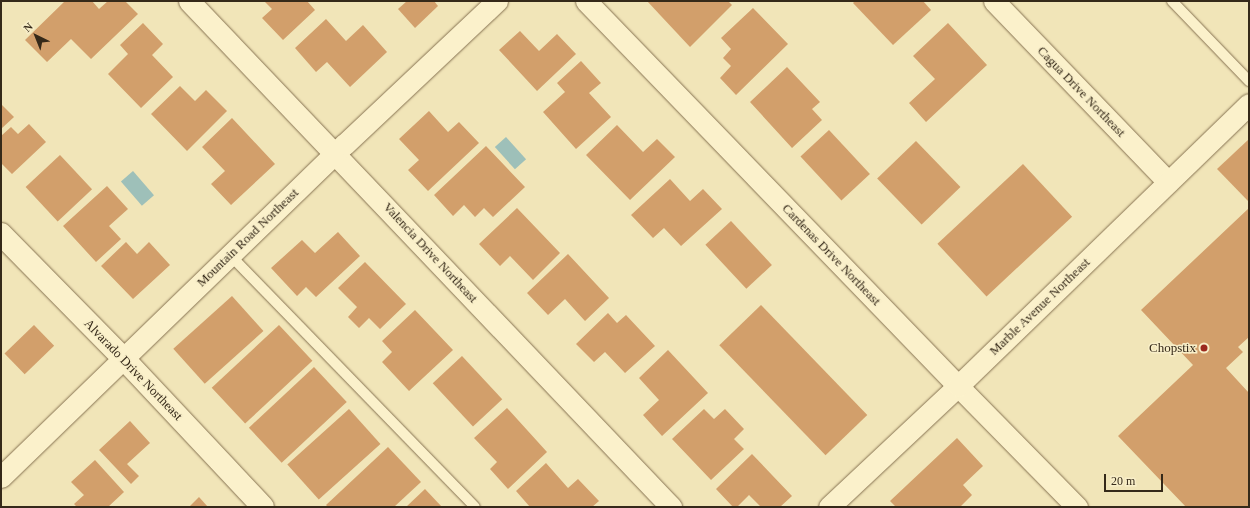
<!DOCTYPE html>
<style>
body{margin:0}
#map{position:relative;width:1250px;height:508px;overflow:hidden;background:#f1e5b8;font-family:Georgia,serif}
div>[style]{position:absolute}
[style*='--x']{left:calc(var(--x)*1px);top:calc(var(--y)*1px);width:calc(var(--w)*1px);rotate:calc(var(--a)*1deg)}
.water>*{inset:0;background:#9ec0b9;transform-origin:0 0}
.building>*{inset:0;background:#d29f6b;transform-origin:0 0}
.roads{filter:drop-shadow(0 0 1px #877352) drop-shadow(0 0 1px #877352)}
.lane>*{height:10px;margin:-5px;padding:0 5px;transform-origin:5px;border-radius:5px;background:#fbf1cb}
.street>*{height:21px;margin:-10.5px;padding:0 10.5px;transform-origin:10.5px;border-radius:10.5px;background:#fbf1cb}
.secondary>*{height:22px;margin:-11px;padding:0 11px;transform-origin:11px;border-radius:11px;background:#fbf1cb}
.dots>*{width:11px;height:11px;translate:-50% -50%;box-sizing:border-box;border:2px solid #f8eec8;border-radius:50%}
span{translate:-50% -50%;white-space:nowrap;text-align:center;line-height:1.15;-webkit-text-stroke:3px #f8eec8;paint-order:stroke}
.street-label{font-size:13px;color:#352919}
.poi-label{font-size:13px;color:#352919}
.right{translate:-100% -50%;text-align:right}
.frame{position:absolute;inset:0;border:2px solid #352919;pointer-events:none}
.north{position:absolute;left:16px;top:16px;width:40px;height:40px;-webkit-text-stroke:3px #f8eec8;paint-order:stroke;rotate:317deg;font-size:11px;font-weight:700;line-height:16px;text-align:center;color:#352919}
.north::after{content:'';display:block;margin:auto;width:14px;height:18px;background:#352919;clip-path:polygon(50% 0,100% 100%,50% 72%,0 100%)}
.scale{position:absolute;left:1104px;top:474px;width:59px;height:18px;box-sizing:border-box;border:2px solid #352919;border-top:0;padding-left:5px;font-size:12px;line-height:14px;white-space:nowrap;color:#352919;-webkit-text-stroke:3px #f8eec8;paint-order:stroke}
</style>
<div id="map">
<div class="water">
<div style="left:506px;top:137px;width:30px;height:15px;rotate:48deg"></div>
<div style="left:133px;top:171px;width:32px;height:16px;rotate:49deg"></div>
</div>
<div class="building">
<div style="clip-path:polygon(65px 1px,92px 1px,99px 9px,108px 1px,125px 1px,138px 14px,91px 59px,71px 39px,47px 62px,25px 40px)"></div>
<div style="clip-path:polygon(264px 1px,307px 1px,315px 10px,283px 40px,262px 18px,272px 9px)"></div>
<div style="clip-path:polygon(407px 1px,434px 1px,438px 6px,415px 28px,398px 9px)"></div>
<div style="clip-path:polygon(647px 1px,728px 1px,732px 5px,690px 47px)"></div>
<div style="clip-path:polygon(855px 1px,923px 1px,931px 10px,893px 45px,853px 3px)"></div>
<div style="clip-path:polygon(753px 8px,788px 44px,736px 95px,720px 78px,731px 66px,723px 58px,731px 49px,721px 38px)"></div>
<div style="clip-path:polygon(326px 19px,346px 41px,363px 25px,387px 52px,350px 87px,327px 62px,316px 72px,295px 48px)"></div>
<div style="clip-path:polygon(143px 23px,163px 44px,152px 55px,173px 77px,141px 108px,108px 74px,128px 54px,120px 45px)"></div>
<div style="clip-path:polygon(948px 23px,987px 65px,926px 122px,909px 103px,935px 79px,913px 56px)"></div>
<div style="clip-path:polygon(520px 31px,539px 51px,557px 34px,576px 54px,537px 91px,499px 50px)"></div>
<div style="clip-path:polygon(581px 61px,601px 83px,589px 93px,611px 117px,576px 149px,543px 112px,565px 92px,557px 83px)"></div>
<div style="clip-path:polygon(787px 67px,820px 102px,812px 109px,822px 120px,792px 148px,750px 102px)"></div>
<div style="clip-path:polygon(180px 86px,195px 101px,206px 90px,227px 111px,187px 151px,151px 114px)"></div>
<div style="clip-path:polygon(1px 104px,14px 117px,1px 129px)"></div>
<div style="clip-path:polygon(429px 111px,448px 132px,459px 122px,479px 143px,428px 191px,408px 170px,419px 160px,399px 139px)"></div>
<div style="clip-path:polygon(232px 118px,275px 164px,231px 205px,211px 184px,225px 171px,202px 147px)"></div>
<div style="clip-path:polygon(29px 124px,46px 142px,12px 174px,1px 163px,1px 136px,11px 127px,18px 134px)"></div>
<div style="clip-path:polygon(617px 125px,643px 152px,657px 139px,675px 157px,630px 200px,586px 155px)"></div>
<div style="left:829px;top:130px;width:60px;height:39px;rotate:47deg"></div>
<div style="clip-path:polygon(1249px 139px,1249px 202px,1217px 169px)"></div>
<div style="left:916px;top:141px;width:64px;height:54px;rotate:46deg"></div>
<div style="clip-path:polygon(486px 146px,525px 187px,493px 217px,484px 208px,475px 217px,464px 205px,453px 216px,434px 195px)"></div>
<div style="left:60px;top:155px;width:47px;height:47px;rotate:47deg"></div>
<div style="left:1023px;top:164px;width:72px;height:117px;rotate:47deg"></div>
<div style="clip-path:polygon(670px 179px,690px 201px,703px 189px,722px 209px,681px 246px,664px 228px,653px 238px,631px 215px)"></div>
<div style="clip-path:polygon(107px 186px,128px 209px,109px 226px,121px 239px,96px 262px,63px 226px)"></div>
<div style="clip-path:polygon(517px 208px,560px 253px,533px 280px,510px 256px,500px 266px,479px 244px)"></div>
<div style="clip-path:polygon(1249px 208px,1249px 337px,1238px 347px,1243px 352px,1226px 368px,1249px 393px,1249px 507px,1186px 507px,1118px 436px,1193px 365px,1141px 310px)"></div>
<div style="left:731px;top:221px;width:60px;height:35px;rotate:47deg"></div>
<div style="clip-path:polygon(338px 232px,360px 256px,316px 297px,306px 287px,297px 296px,271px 268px,302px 240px,315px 253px)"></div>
<div style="clip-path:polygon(126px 242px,137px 254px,149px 242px,170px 265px,133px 299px,101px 266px)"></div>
<div style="clip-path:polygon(568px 254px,609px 298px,585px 321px,565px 299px,548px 315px,527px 293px)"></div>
<div style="clip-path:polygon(365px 262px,406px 304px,380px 329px,369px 318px,359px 328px,348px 317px,357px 307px,338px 288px)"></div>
<div style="left:232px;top:296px;width:47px;height:79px;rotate:48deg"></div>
<div style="left:761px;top:305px;width:153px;height:58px;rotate:46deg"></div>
<div style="clip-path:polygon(415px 310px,453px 350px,409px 391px,382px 362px,392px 352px,382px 341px)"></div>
<div style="clip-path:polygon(608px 313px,617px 323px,626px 315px,655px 346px,625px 373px,605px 352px,594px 362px,576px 344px)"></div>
<div style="left:34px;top:325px;width:29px;height:41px;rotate:46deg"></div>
<div style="left:279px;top:325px;width:49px;height:92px;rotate:47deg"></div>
<div style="clip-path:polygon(668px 350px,708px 393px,662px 436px,643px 415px,659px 400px,639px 378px)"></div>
<div style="left:462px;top:356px;width:59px;height:40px;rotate:47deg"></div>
<div style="left:314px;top:367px;width:48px;height:89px;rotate:47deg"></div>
<div style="clip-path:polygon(507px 408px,547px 452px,508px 489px,490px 469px,497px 462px,474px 438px)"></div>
<div style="left:349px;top:409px;width:47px;height:83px;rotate:48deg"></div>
<div style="clip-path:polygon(704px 409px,714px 419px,725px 409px,744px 429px,734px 439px,744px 449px,711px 480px,672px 439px)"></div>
<div style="clip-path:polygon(130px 421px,150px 443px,127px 464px,139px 476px,131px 484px,99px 450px)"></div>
<div style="clip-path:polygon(957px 438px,983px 466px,963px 485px,972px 495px,960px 507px,896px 507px,890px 501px)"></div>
<div style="clip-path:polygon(388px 447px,421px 482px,394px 507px,328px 507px,326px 505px)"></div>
<div style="clip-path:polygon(752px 454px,792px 496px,780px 507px,761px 507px,749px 495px,737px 507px,733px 507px,716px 489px)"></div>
<div style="clip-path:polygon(95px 460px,124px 492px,108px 507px,77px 507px,74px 504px,84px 495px,71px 482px)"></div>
<div style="clip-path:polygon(546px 463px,568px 488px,578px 479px,599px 501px,592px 507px,530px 507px,516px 491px)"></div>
<div style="clip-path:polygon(425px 489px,442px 507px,406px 507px)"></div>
<div style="clip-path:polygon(199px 497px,208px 507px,189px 507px)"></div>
</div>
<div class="roads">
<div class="lane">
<div style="--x:1172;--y:1;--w:111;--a:46.1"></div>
<div style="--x:230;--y:255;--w:351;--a:45.8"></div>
</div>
<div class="street">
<div style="--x:189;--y:1;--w:699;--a:46.39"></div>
<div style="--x:586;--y:1;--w:535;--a:45.98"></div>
<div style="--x:958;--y:386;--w:170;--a:45.5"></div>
<div style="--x:994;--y:1;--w:251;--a:46.1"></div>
<div style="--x:1;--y:477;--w:479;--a:-44.1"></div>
<div style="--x:345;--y:144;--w:209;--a:-43.3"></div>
<div style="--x:829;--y:507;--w:177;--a:-43.2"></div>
<div style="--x:958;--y:386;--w:405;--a:-44.1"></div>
</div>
<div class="secondary">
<div style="--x:1;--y:234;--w:175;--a:45.5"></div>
<div style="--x:124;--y:359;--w:203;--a:46.8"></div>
</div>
</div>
<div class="dots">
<div style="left:1204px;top:348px;background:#9b281e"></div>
</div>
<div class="street-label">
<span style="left:1081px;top:92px;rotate:46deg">Cagua Drive Northeast</span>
<span style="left:248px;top:238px;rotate:-44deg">Mountain Road Northeast</span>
<span style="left:430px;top:253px;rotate:47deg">Valencia Drive Northeast</span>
<span style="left:831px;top:255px;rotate:46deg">Cardenas Drive Northeast</span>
<span style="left:1040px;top:307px;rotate:-44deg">Marble Avenue Northeast</span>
<span style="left:133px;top:370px;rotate:46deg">Alvarado Drive Northeast</span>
</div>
<div class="poi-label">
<span class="right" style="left:1196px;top:348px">Chopstix</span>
</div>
<div class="frame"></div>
<div class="north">N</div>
<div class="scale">20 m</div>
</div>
